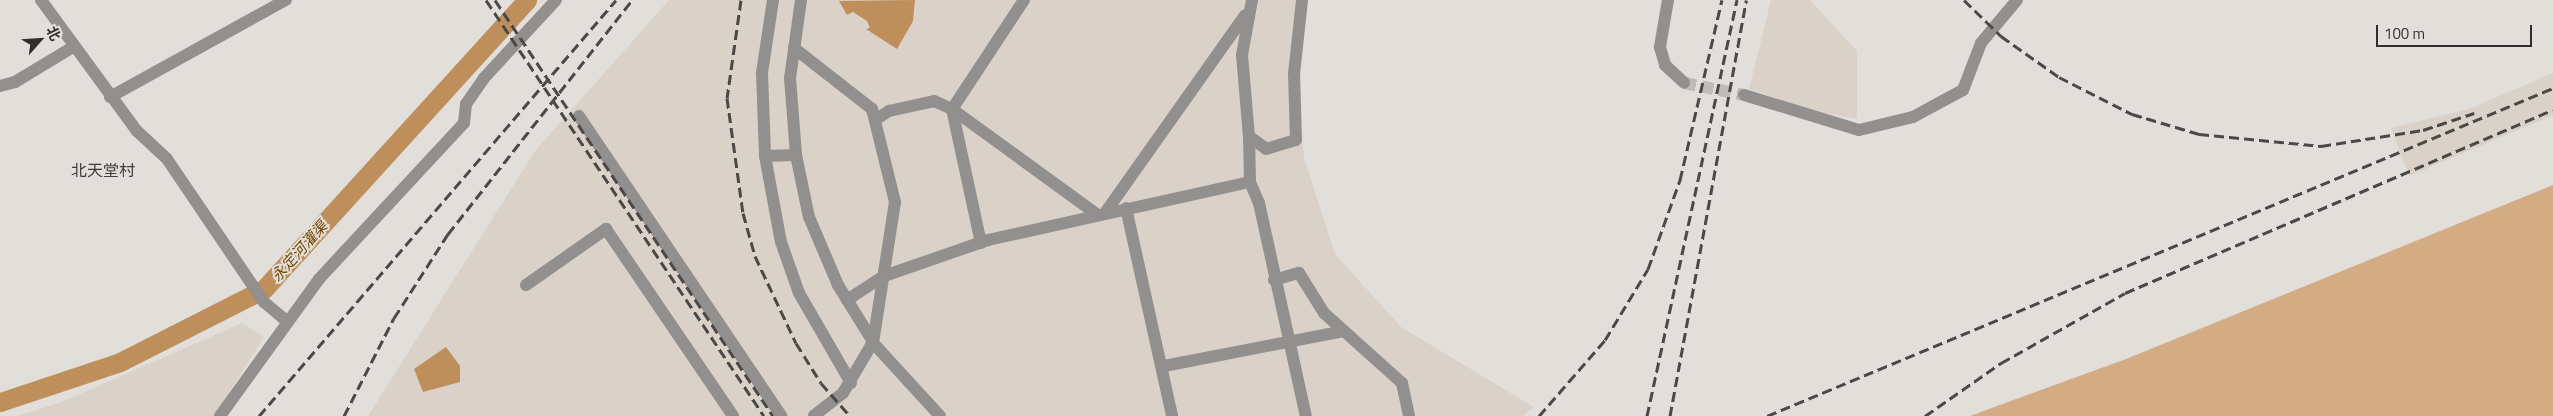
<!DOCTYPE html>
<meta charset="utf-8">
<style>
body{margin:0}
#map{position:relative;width:2553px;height:416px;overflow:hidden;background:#e2dfdb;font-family:"Titillium Web","Noto Sans SC",sans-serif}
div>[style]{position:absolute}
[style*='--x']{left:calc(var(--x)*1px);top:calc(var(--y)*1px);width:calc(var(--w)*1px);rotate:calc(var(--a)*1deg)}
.built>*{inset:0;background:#dad1c8}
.green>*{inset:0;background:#d3ac83}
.water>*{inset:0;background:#be8f5b}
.river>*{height:19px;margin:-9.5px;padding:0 9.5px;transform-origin:9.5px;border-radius:9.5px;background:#be8f5b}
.minor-tunnel>*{height:12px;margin-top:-6px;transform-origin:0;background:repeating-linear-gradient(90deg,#bfbcb8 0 12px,transparent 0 18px)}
.minor>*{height:12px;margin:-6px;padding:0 6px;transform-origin:6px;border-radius:6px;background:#91908e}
.rail>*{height:3px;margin-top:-1.5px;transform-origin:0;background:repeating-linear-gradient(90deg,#4b4947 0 10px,transparent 0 15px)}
span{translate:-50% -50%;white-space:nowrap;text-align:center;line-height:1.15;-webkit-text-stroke:4px #e2dfdb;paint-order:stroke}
.water-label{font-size:15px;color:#744701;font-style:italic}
.quarter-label{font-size:16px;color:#403d3a}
.north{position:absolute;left:15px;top:15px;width:50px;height:50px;-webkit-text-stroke:4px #e2dfdb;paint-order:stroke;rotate:64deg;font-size:14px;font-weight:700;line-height:20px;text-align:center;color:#312f2e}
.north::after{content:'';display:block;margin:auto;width:18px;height:22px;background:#312f2e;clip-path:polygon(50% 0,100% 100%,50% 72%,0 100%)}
.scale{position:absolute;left:2376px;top:25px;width:156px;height:22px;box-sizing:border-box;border:2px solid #312f2e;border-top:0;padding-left:6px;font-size:15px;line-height:18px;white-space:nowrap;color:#312f2e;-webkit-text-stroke:4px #e2dfdb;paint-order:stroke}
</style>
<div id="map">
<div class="built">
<div style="clip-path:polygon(669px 0,1305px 0,1297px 82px,1304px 158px,1335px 254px,1401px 327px,1534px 407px,1523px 416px,368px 416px,535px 151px)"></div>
<div style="clip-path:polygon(1771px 0,1810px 0,1857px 51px,1857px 119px,1813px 111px,1749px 89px)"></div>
<div style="clip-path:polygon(2553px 73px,2553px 115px,2409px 176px,2391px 128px,2469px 109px)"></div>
<div style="clip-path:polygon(242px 323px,264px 337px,214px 416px,17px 416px,59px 403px)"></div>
</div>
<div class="green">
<div style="clip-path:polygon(2553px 185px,2553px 416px,1970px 416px,2126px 359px)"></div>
</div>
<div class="water">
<div style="clip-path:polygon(915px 0,913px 21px,897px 49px,866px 29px,870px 28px,867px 21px,853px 12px,847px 15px,839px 1px)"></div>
<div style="clip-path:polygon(446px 347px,460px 366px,460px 382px,423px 392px,414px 369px)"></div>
</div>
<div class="river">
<div style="--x:0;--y:402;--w:126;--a:-18.4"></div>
<div style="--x:120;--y:362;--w:161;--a:-26.9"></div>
<div style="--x:264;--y:289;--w:391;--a:-47.7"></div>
</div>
<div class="minor-tunnel">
<div style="--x:1684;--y:83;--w:61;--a:11.3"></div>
</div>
<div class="minor">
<div style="--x:41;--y:0;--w:162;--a:53.8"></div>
<div style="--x:137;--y:131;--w:41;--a:43"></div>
<div style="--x:167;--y:159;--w:173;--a:55.9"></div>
<div style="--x:264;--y:302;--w:30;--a:40"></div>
<div style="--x:773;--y:0;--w:74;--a:98.6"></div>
<div style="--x:762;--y:73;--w:83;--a:87.9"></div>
<div style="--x:765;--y:156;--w:87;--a:79.5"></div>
<div style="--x:781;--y:242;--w:54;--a:70.6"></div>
<div style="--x:799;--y:293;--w:104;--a:60"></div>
<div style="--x:801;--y:0;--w:79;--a:98"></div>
<div style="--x:790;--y:78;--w:77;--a:85.5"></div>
<div style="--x:796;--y:155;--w:63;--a:78.2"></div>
<div style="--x:809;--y:217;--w:74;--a:66.9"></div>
<div style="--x:838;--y:285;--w:70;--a:58.3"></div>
<div style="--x:875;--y:345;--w:96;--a:47.5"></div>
<div style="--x:1024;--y:0;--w:131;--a:123.4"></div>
<div style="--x:952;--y:109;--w:180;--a:36"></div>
<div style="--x:1252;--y:0;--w:56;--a:100.3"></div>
<div style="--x:1242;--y:55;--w:81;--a:85.1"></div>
<div style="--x:1249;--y:136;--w:21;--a:37"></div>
<div style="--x:1266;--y:149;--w:31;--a:-17"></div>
<div style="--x:1296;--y:140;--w:66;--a:-91.7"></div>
<div style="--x:1294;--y:74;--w:74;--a:-83.8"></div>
<div style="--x:1668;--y:0;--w:48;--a:99.7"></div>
<div style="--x:1660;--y:47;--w:19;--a:74"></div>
<div style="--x:1665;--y:65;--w:26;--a:43"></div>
<div style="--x:794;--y:48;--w:99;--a:38"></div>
<div style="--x:872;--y:109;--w:96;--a:76.1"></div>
<div style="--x:895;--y:202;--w:142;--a:98.9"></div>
<div style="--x:873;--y:342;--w:59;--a:120.5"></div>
<div style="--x:843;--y:393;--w:37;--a:142"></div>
<div style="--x:0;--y:86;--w:16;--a:-15"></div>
<div style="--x:15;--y:82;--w:68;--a:-31.1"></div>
<div style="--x:1744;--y:95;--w:120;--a:16.9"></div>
<div style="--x:1859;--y:130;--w:56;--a:-13.5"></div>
<div style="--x:1913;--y:117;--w:57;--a:-28.4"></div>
<div style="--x:1963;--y:90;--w:50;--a:-69"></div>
<div style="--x:1981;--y:43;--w:56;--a:-50.1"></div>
<div style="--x:110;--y:97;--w:201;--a:-28.9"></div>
<div style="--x:579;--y:116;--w:362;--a:56"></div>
<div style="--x:875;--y:120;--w:17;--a:-33"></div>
<div style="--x:889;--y:111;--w:46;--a:-12.5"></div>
<div style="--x:934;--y:101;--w:20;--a:24"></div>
<div style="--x:952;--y:109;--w:137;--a:77.8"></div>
<div style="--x:765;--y:156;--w:31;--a:-2"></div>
<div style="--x:1250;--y:182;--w:23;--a:67"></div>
<div style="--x:1259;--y:203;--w:218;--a:77.6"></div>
<div style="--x:1126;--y:208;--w:213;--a:77.5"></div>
<div style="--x:1105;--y:213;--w:242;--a:-54.7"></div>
<div style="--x:1274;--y:280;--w:26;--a:-16"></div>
<div style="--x:1299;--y:273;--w:47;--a:58"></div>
<div style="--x:1324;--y:313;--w:105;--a:41.9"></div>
<div style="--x:1402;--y:383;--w:34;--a:78"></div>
<div style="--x:526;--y:285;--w:98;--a:-35"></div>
<div style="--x:606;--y:229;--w:226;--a:55.8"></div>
<div style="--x:847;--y:300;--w:44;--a:-33"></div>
<div style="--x:884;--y:276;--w:110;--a:-19.1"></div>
<div style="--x:988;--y:240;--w:268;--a:-12.5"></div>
<div style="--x:1250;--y:182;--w:46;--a:-91.2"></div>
<div style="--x:1164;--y:366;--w:183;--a:-11"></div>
<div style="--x:220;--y:416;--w:169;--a:-54.1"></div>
<div style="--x:319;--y:279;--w:213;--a:-47.1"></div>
<div style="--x:464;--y:123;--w:19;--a:-84"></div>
<div style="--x:466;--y:104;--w:32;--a:-55"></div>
<div style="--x:484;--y:78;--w:106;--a:-47.3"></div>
</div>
<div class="rail">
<div style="--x:486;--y:0;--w:500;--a:56.25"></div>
<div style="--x:495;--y:0;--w:500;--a:56.25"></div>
<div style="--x:741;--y:0;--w:99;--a:98.1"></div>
<div style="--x:727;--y:98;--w:116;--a:82.1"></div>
<div style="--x:743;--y:213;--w:45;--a:74.4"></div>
<div style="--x:755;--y:256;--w:96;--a:64.8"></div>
<div style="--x:796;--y:343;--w:47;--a:58"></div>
<div style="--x:821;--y:383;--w:44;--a:48.7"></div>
<div style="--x:1964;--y:0;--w:52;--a:44.2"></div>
<div style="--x:2001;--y:36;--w:71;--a:35.3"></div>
<div style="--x:2059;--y:77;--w:82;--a:26.9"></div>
<div style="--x:2132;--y:114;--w:70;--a:16.6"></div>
<div style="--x:2199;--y:134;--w:123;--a:5.6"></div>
<div style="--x:2321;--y:146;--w:103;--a:-8.9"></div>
<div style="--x:2423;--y:130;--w:54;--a:-18.4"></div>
<div style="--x:259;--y:416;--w:548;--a:-49.36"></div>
<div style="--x:344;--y:416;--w:110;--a:-63"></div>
<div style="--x:394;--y:318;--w:100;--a:-57.3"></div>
<div style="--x:448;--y:234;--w:298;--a:-51.8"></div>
<div style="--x:1539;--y:416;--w:101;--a:-49"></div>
<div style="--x:1605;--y:340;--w:83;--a:-58.8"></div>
<div style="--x:1648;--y:269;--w:95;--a:-70.2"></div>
<div style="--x:1680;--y:180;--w:185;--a:-76.9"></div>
<div style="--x:1647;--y:416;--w:426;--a:-77.8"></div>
<div style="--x:1670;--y:416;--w:423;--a:-79.6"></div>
<div style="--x:1767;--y:416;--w:852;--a:-22.65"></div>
<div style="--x:1925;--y:416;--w:93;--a:-34.9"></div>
<div style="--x:2001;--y:363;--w:142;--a:-29.4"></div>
<div style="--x:2125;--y:293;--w:465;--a:-23.2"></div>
</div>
<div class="water-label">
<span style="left:299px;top:251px;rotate:-48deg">永定河灌渠</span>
</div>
<div class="quarter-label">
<span style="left:103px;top:170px">北天堂村</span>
</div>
<div class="north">北</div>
<div class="scale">100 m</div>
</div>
